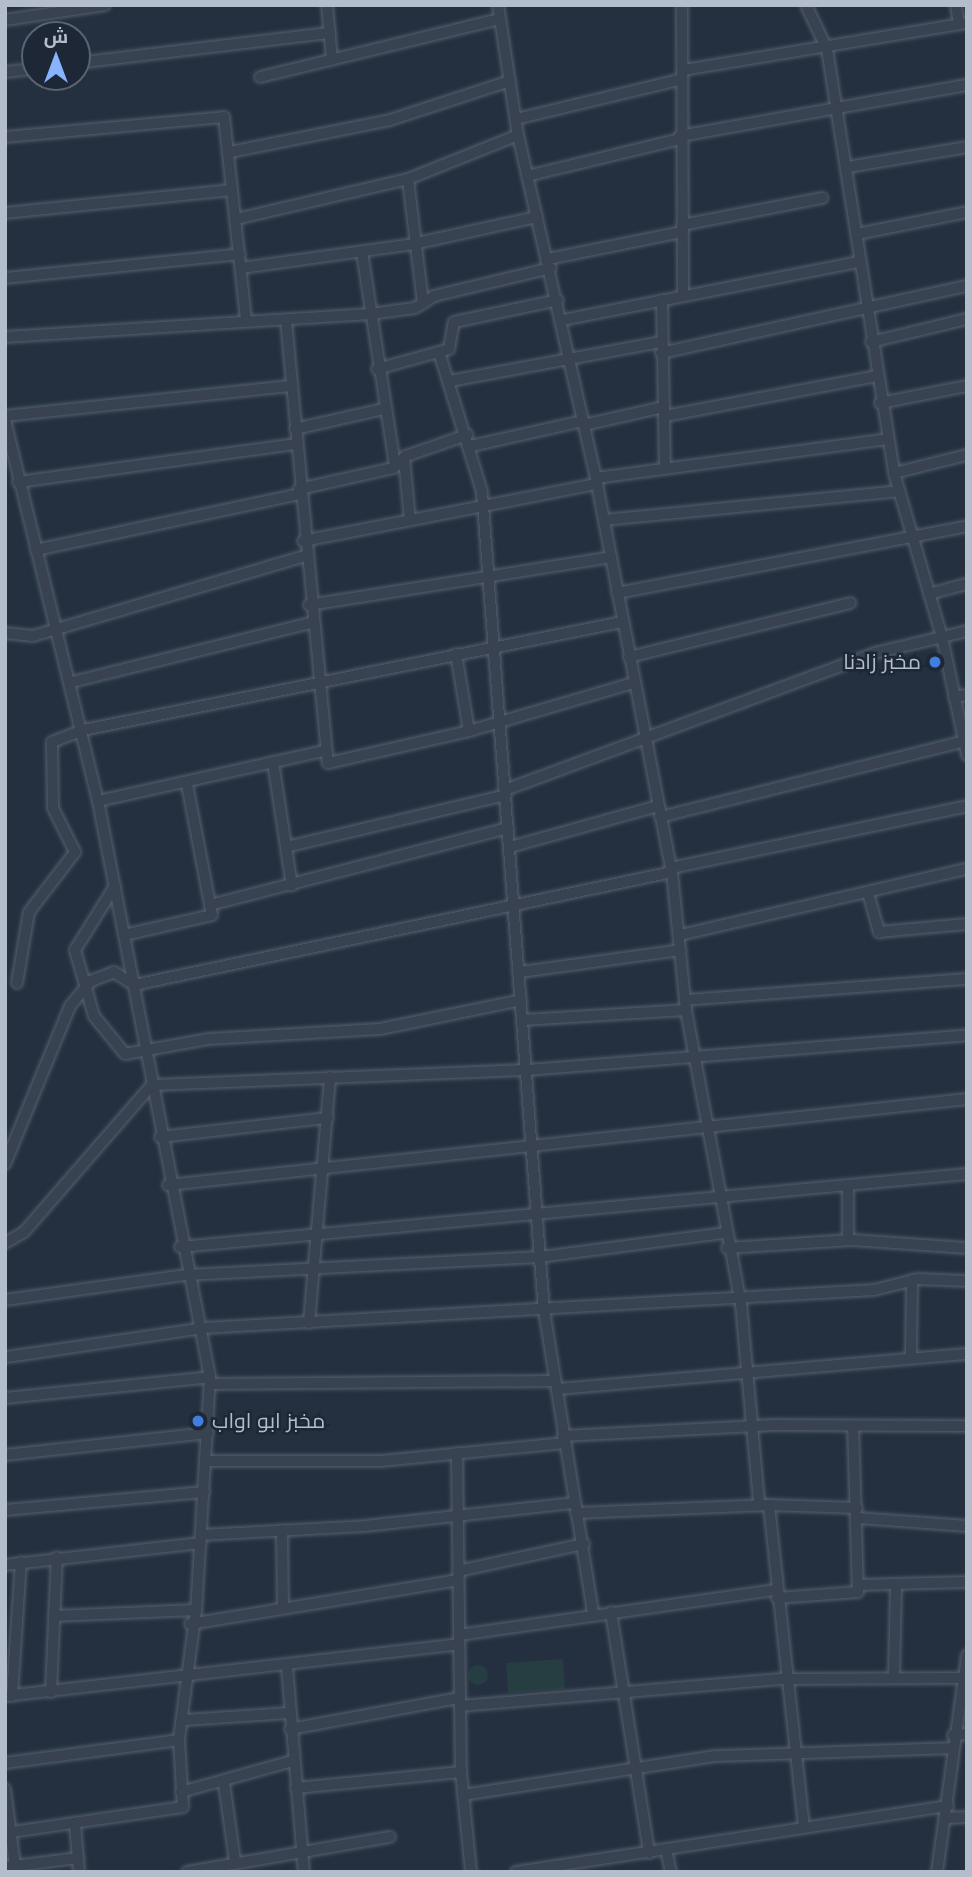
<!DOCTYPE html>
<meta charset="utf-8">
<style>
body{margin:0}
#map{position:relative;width:972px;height:1877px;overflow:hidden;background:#243040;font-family:Inter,Cairo,sans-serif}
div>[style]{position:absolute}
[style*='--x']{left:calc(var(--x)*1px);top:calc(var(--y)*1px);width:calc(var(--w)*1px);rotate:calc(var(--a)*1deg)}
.green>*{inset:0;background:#263e41;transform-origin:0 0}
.round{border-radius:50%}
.roads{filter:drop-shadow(0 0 2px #56606e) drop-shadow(0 0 2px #56606e)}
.street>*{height:10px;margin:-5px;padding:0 5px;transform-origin:5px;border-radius:5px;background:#384250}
.dots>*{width:19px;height:19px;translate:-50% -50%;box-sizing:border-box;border:4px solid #1d2735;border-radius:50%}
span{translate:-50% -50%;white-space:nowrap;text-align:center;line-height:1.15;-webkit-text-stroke:5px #1d2735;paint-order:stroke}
.poi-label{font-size:21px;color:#b4bdcb}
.right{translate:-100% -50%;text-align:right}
.left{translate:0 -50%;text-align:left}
.frame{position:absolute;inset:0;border:7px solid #b4bdcb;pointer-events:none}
.north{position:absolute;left:21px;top:21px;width:70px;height:70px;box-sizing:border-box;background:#1d2735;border:2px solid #596371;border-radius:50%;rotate:0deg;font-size:19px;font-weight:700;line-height:28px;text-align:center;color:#b4bdcb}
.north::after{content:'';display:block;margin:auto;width:24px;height:32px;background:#87b4fd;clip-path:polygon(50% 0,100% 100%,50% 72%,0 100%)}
</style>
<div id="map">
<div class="green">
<div style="left:563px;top:1659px;width:30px;height:57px;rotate:86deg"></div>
<div class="round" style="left:468px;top:1665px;width:20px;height:20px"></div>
</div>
<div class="roads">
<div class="street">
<div style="--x:327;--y:5;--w:55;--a:84.8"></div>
<div style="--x:498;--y:5;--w:132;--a:81.3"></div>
<div style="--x:518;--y:135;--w:358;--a:77.2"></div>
<div style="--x:597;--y:484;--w:395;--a:79.1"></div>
<div style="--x:672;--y:872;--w:139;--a:84.2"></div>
<div style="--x:686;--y:1010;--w:299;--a:79.4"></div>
<div style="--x:741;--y:1304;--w:200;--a:84.8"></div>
<div style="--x:682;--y:5;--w:290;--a:89.8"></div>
<div style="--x:806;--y:5;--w:49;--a:64.5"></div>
<div style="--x:827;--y:49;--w:429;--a:81"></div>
<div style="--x:894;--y:473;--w:171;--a:73.7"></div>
<div style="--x:942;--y:637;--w:121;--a:78"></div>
<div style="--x:956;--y:5;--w:19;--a:81"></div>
<div style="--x:5;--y:20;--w:101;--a:-8.5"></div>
<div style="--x:77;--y:63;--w:255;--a:-6.8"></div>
<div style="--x:683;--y:70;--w:288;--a:-9.4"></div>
<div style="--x:5;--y:72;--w:30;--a:-6"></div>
<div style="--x:260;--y:77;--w:247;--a:-13.6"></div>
<div style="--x:516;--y:119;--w:171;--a:-13.5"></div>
<div style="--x:680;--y:136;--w:291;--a:-10.1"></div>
<div style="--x:5;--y:137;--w:220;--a:-5.2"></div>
<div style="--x:224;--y:117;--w:205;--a:83.8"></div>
<div style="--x:230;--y:152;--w:163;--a:-11.3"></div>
<div style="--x:390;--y:120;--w:126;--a:-18"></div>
<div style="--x:848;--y:167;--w:121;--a:-9.5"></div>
<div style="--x:527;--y:176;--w:157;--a:-13.6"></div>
<div style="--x:408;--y:179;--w:125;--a:83.1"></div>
<div style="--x:5;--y:213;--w:228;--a:-5.8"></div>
<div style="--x:236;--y:219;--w:177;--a:-13.1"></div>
<div style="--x:408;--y:179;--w:118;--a:-21.8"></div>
<div style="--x:682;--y:225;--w:143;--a:-10.9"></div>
<div style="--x:857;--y:234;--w:112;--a:-11.3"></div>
<div style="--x:362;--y:252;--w:217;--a:81.2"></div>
<div style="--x:548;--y:259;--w:137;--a:-11.4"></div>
<div style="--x:241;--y:268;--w:174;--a:-7.9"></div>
<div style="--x:413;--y:244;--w:127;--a:-12.3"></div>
<div style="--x:5;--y:278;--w:236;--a:-5.8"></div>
<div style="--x:662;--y:300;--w:166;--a:89"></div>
<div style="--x:286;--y:320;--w:445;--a:84.6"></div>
<div style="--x:328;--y:763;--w:145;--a:-12.8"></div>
<div style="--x:469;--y:731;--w:171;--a:-16.3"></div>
<div style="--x:563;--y:320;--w:303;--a:-11.1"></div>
<div style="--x:5;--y:337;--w:366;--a:-3.6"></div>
<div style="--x:370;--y:314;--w:45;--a:-7.6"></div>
<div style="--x:415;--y:308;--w:22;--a:-32"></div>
<div style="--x:434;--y:296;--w:120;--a:-13.5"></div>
<div style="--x:871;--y:342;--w:99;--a:-13.5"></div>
<div style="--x:439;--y:352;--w:146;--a:72.9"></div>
<div style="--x:482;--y:492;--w:820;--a:85.67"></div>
<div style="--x:544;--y:1310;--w:308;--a:80.8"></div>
<div style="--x:661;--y:353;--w:313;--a:-12.4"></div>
<div style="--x:377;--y:369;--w:75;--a:-15.5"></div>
<div style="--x:449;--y:349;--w:27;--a:-80"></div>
<div style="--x:454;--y:322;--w:106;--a:-11.9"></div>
<div style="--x:450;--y:381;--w:215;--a:-10.5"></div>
<div style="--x:880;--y:403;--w:89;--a:-11.1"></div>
<div style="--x:5;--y:416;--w:289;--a:-6"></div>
<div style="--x:665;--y:416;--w:215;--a:-10.7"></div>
<div style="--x:5;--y:420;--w:392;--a:76.3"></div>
<div style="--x:98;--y:801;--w:587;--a:79"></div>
<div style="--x:210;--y:1377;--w:233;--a:93.4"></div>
<div style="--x:196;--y:1610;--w:131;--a:97.5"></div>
<div style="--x:179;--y:1740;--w:67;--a:86.6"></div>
<div style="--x:183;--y:1807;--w:174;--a:171.7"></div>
<div style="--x:584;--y:425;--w:82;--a:-12.7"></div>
<div style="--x:295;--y:429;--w:90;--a:-12.8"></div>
<div style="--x:471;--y:446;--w:115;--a:-12.6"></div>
<div style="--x:404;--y:458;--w:62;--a:84.5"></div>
<div style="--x:894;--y:473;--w:75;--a:-13.9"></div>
<div style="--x:596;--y:478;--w:294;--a:-7.6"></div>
<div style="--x:18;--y:482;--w:281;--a:-7.8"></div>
<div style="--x:299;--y:489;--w:96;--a:-12.6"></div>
<div style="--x:393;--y:468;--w:18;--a:-43"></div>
<div style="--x:406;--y:456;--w:65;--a:-19"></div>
<div style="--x:604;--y:520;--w:295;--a:-5.6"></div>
<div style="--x:303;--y:541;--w:299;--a:-11"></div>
<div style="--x:36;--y:550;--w:269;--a:-12"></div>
<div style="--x:617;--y:593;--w:356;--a:-10.8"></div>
<div style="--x:929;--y:594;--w:39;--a:-15"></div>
<div style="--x:309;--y:605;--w:306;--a:-9"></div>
<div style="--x:5;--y:633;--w:28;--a:6"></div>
<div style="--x:33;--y:636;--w:283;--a:-16.4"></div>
<div style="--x:456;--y:654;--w:78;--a:80.4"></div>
<div style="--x:629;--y:657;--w:228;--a:-13.7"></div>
<div style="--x:72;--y:682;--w:246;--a:-13.9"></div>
<div style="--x:954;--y:697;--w:13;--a:-9"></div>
<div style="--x:273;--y:762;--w:125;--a:81.3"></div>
<div style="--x:505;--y:790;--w:395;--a:-20.3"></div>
<div style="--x:875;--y:653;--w:95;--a:-13.4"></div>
<div style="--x:98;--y:801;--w:231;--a:-12.5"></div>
<div style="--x:660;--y:817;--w:313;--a:-14"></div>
<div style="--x:286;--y:847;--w:226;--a:-13.3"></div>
<div style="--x:510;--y:847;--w:154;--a:-15.5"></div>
<div style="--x:671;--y:868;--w:302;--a:-11.8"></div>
<div style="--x:115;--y:886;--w:75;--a:122"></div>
<div style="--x:75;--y:950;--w:69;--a:73.9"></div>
<div style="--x:94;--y:1016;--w:49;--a:50.8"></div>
<div style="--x:125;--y:1054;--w:84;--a:-10.2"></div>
<div style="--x:208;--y:1039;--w:172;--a:-3.3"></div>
<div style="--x:380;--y:1029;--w:144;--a:-11.6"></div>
<div style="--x:868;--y:893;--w:41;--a:74.2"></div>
<div style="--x:879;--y:932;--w:88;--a:-5.2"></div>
<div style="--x:210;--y:905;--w:308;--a:-14.5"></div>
<div style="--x:124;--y:935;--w:90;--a:-12.8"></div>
<div style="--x:212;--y:915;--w:133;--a:-100.8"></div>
<div style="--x:680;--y:935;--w:294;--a:-13"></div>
<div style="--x:520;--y:972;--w:162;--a:-7.8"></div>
<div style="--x:17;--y:983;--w:72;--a:-80.4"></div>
<div style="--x:29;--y:912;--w:76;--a:-52.5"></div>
<div style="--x:75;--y:852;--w:49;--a:-116.6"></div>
<div style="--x:53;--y:808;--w:66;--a:-90.9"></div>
<div style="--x:52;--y:742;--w:33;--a:-21"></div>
<div style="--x:83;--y:730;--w:550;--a:-11.33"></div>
<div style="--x:685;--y:1000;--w:283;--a:-4.3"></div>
<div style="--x:523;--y:1020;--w:163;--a:-3.5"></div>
<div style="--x:160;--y:1137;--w:169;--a:-6.5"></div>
<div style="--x:5;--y:1164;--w:171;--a:-67.6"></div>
<div style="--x:70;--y:1006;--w:33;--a:-50"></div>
<div style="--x:91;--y:981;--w:25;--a:-21"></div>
<div style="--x:114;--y:972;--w:24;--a:33"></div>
<div style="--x:134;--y:985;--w:550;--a:-11.86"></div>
<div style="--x:168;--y:1185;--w:804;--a:-6.14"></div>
<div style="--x:848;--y:1240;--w:55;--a:-90"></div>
<div style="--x:5;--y:1243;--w:22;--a:-30"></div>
<div style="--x:24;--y:1232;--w:195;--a:-49"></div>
<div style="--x:152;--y:1085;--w:374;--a:-2.3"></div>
<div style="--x:526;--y:1070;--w:442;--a:-4.5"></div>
<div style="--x:180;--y:1247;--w:790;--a:-5.3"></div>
<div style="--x:727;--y:1248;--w:125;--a:-3.7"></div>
<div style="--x:852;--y:1240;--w:115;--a:4"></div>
<div style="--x:5;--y:1300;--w:183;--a:-7.9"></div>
<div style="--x:186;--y:1275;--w:354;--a:-2.9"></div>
<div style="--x:540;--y:1257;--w:186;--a:-7.4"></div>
<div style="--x:309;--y:1323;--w:247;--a:-85.1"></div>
<div style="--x:911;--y:1354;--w:74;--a:-89.2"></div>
<div style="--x:7;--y:1357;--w:198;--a:-8.4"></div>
<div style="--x:203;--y:1328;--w:672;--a:-3.24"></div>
<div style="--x:874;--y:1290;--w:45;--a:-14"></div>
<div style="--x:918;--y:1279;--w:49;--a:2.3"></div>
<div style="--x:210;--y:1384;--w:345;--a:-0.5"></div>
<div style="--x:557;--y:1389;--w:411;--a:-4.9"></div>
<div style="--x:5;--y:1398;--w:206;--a:-5.8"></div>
<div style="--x:563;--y:1436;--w:207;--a:-3"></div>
<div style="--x:770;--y:1425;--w:197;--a:0.3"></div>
<div style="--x:457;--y:1453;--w:319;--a:89.3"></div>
<div style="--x:461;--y:1772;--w:100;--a:84.3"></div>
<div style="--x:5;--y:1455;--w:204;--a:-6.2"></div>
<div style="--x:206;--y:1461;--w:175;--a:0"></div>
<div style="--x:381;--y:1461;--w:184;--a:-5.6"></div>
<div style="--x:769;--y:1505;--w:88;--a:2"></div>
<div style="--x:5;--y:1510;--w:200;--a:-5.2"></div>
<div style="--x:576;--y:1513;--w:193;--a:-2.4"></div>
<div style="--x:769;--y:1505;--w:323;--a:83.8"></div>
<div style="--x:858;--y:1518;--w:109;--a:4.2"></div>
<div style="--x:282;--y:1530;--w:78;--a:89.3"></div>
<div style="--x:201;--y:1535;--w:164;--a:-3.1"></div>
<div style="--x:365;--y:1526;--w:211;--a:-6.3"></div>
<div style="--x:5;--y:1565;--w:197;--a:-6.4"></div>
<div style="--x:458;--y:1571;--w:129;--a:-12.1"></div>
<div style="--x:858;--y:1585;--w:109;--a:-1.6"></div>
<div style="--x:777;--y:1598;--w:81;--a:-4.2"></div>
<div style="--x:858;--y:1592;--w:166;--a:-91.7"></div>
<div style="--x:611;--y:1612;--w:244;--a:81"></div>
<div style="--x:54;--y:1616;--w:142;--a:-2.4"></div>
<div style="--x:190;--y:1624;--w:272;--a:-9.3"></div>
<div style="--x:459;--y:1635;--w:320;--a:-8.1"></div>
<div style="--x:287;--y:1666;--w:207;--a:85.3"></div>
<div style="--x:894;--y:1675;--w:91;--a:-88.7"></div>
<div style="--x:51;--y:1692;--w:135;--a:-87.5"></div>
<div style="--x:5;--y:1696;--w:457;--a:-6.5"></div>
<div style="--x:12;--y:1696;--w:134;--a:-86.2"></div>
<div style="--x:460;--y:1706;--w:325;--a:-4.8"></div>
<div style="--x:784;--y:1679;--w:178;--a:-0.3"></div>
<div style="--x:185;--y:1720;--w:104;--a:-3.9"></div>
<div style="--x:290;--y:1729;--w:172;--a:-10.4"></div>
<div style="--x:953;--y:1735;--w:14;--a:-4"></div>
<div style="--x:5;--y:1763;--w:176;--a:-7.5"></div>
<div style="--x:224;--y:1783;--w:79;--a:82"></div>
<div style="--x:296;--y:1788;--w:166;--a:-5.5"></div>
<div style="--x:5;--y:1789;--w:78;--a:82.6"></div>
<div style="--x:181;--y:1792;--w:115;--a:-15.6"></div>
<div style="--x:463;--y:1795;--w:255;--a:-8.8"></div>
<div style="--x:715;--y:1756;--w:236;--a:-1.9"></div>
<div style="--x:947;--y:1818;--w:20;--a:-3"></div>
<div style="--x:75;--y:1823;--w:49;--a:85.3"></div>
<div style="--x:666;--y:1849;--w:24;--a:78"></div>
<div style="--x:5;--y:1867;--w:74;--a:-7"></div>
<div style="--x:187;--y:1872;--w:206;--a:-9.8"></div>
<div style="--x:516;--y:1872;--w:437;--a:-8.7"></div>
<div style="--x:937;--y:1872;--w:219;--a:-82.1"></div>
</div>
</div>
<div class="dots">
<div style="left:935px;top:662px;background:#3f7fe0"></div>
<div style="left:198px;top:1421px;background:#3f7fe0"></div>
</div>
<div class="poi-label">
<span class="right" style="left:921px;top:662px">مخبز زادنا</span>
<span class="left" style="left:212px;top:1421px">مخبز ابو اواب</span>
</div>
<div class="frame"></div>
<div class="north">ش</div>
</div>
